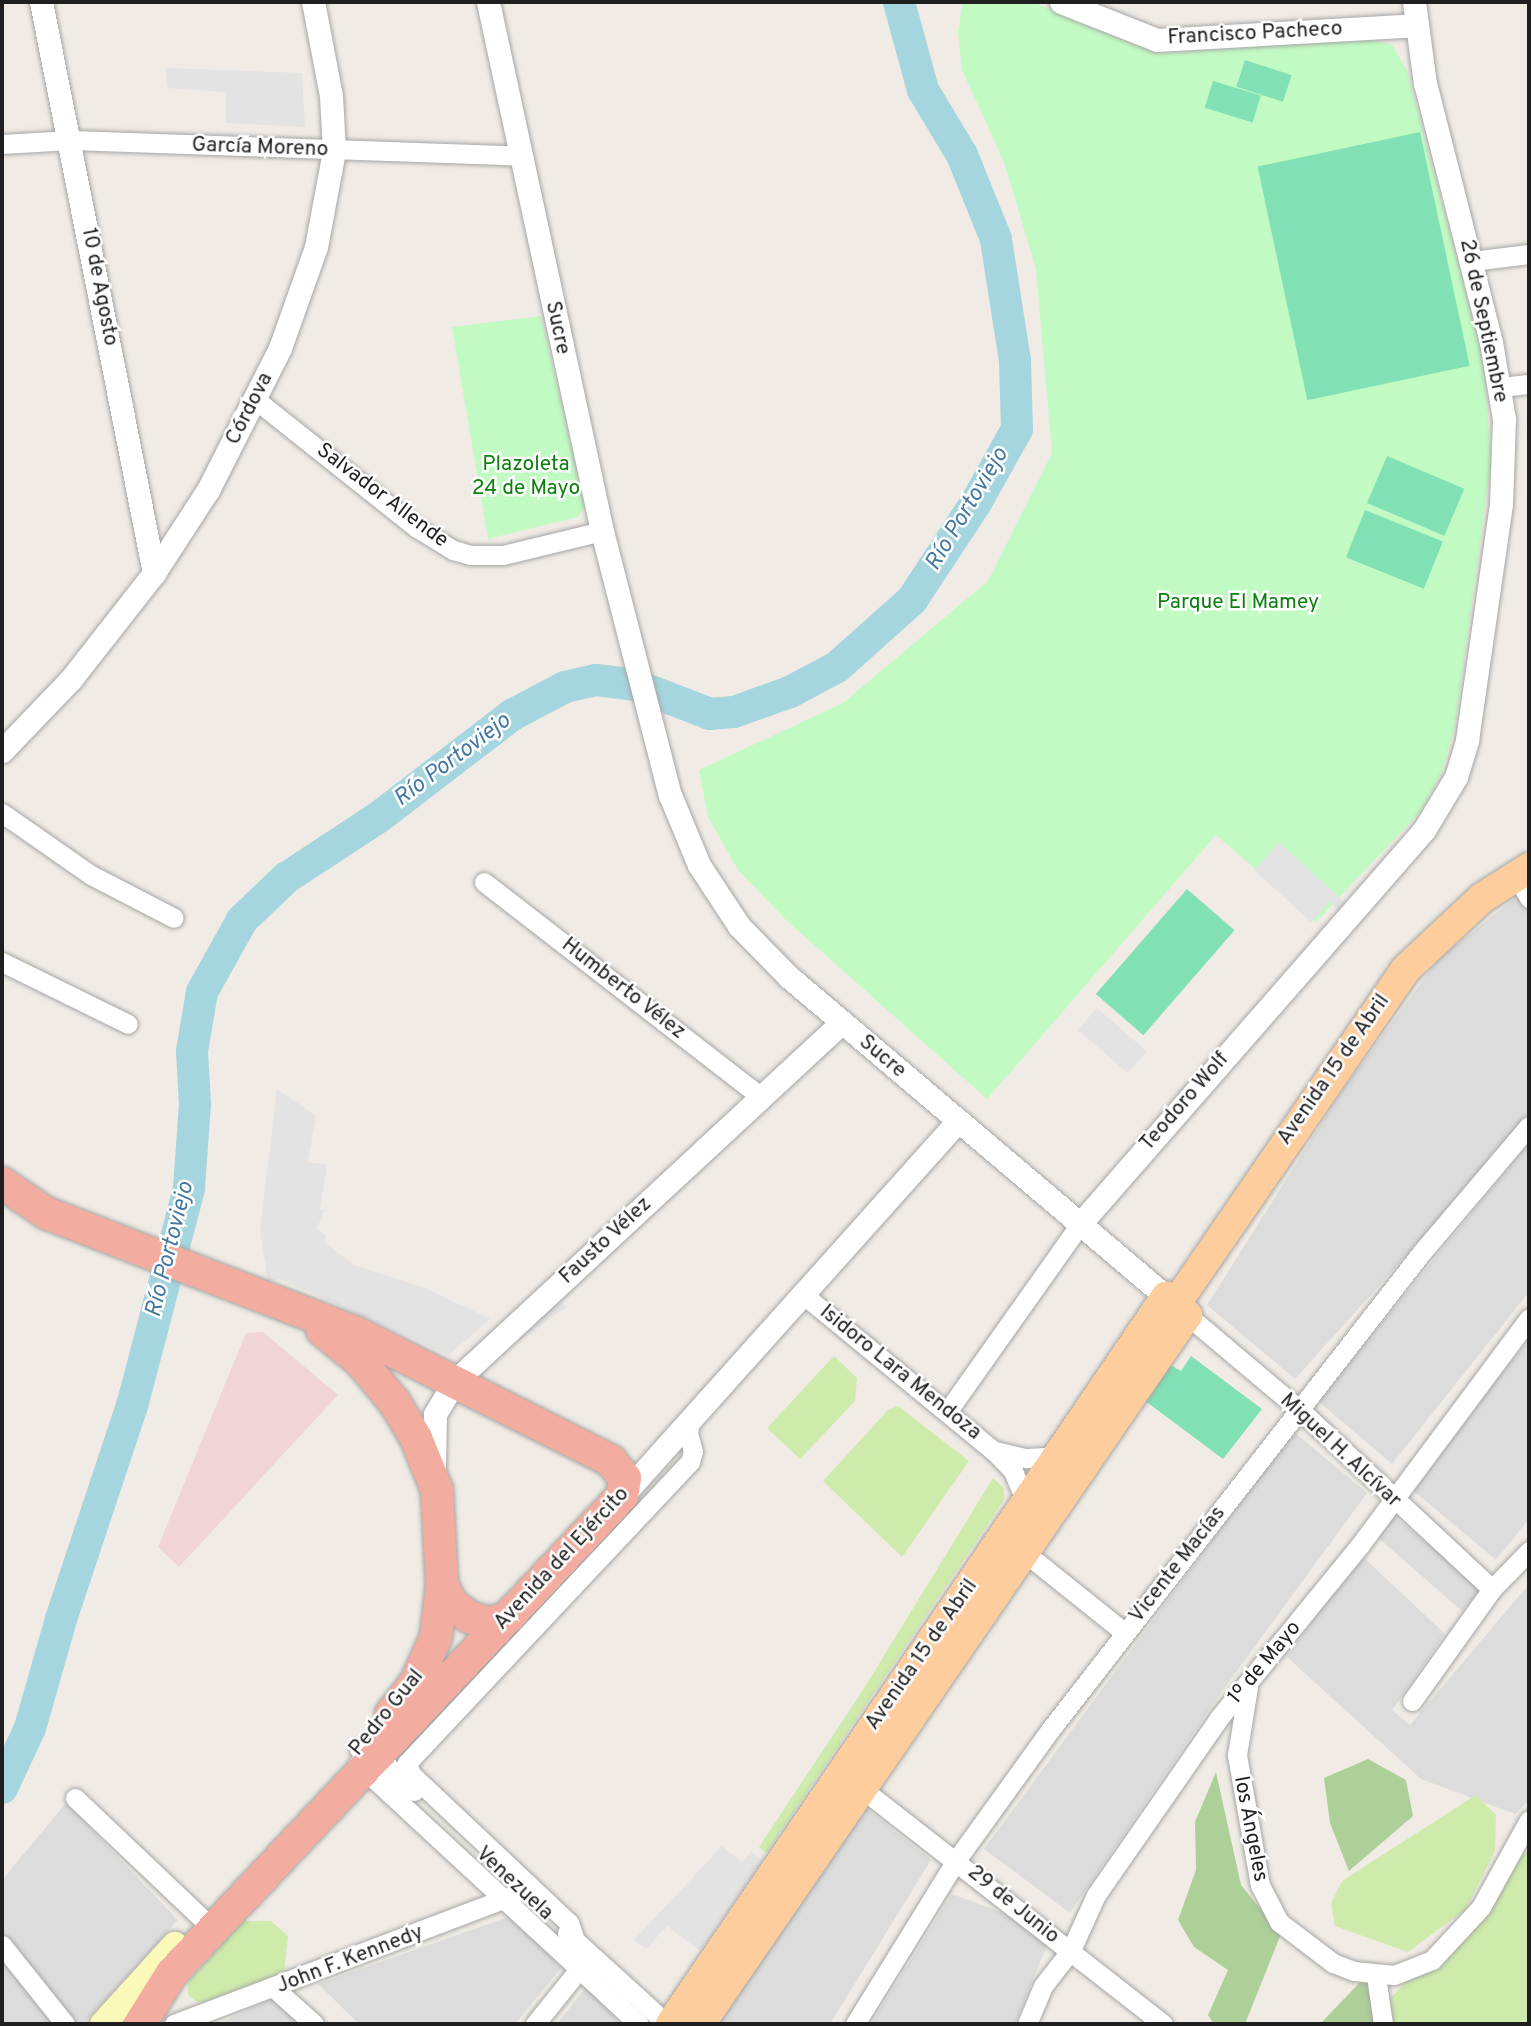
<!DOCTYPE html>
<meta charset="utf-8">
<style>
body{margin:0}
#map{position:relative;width:1531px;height:2026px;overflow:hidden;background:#f0ece5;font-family:Overpass,sans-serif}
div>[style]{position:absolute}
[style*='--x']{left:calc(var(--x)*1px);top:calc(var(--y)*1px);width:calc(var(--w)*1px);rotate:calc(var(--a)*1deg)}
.residential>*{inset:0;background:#dddcdc}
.commercial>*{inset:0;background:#f1d4d5}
.grass>*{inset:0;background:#ceebab}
.forest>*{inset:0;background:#add099}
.park>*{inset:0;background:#c2fac3}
.pitch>*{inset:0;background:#82e0b5;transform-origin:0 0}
.parking>*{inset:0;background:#e3e3e3;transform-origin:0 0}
.river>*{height:32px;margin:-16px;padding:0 16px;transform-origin:16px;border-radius:16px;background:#a5d5de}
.roads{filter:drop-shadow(0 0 2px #a6a6a6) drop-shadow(0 0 2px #a6a6a6)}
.minor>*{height:19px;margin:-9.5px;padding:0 9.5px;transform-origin:9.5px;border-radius:9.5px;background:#fff}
.tertiary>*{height:23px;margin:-11.5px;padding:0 11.5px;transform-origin:11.5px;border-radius:11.5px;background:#fff}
.secondary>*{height:26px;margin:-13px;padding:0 13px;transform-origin:13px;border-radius:13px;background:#faf9b9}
.primary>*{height:30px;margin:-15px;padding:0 15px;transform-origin:15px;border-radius:15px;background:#fdcd9d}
.trunk>*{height:32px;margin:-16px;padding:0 16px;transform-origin:16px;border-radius:16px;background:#f2aca0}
span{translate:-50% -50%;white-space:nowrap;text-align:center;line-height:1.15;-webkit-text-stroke:5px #fff;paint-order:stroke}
.street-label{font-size:21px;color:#1f1f1f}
.park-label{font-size:21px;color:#0a800c}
.water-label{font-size:23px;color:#4478a1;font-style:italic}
.frame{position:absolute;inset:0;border:4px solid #1f1f1f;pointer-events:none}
</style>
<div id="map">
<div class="residential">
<div style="clip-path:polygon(1520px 894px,1529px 911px,1529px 1119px,1295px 1379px,1207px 1305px,1342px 1091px,1438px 960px)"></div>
<div style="clip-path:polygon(1529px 1143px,1529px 1292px,1392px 1464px,1318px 1401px)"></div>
<div style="clip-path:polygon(1529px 1340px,1529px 1519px,1496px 1560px,1409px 1487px)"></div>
<div style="clip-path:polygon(1293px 1431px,1367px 1493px,1223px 1690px,1070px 1913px,984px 1849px)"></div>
<div style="clip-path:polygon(1391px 1514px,1483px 1587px,1462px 1611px,1375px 1535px)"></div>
<div style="clip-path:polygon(1360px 1554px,1445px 1634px,1392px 1710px,1410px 1725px,1529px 1584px,1529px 1800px,1515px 1814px,1421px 1779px,1287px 1657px)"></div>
<div style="clip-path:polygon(66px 1803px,178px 1920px,83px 2024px,2px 2024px,2px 1880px)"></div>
<div style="clip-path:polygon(859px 1803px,931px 1860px,830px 2024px,709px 2024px)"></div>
<div style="clip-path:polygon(952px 1894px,1009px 1915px,1047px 1945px,1015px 2024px,871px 2024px)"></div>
<div style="clip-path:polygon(508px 1917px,562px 1967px,515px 2024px,359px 2024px,318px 1984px)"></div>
<div style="clip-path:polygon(586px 1987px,621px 2024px,557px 2024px)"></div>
<div style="clip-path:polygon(272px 1998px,300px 2024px,219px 2024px)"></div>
</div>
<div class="commercial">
<div style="clip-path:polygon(263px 1332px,338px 1395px,179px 1567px,158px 1547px,246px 1333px)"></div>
</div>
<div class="grass">
<div style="clip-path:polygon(834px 1356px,857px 1378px,855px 1401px,800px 1459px,767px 1428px)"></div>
<div style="clip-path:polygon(898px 1406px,969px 1461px,902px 1557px,823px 1481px,888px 1410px)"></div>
<div style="clip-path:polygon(993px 1478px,1004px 1488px,1004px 1500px,766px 1853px,759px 1847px,863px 1690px)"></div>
<div style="clip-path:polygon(1476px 1795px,1496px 1815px,1495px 1851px,1466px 1909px,1408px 1952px,1335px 1926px,1331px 1903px,1342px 1881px)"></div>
<div style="clip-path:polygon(1529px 1849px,1529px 2024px,1393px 2024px,1389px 2000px)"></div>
<div style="clip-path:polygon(242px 1921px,271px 1921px,288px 1936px,284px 1973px,204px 2002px,196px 2001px,188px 1995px,188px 1982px)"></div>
</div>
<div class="forest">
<div style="clip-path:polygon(1368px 1759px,1406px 1780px,1413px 1816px,1349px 1871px,1330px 1823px,1324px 1778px)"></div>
<div style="clip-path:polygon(1216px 1772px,1241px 1885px,1281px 1934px,1245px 2024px,1214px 2024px,1208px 2015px,1228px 1970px,1194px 1947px,1178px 1920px,1196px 1870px,1195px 1822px)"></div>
<div style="clip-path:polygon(1366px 1976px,1383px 2024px,1320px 2024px)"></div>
</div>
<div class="park">
<div style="clip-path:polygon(963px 2px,1033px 2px,1116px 38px,1172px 52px,1370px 39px,1392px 45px,1407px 70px,1484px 364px,1491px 463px,1455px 726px,1441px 775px,1420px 812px,1316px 922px,1216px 835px,987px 1099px,785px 919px,738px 870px,708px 817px,699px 770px,843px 703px,988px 581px,1052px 453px,1036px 269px,1004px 162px,962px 70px,958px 31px)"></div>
<div style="clip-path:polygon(541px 316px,585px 506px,578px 517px,488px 539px,452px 327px)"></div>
</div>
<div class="pitch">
<div style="left:1245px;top:60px;width:49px;height:28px;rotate:18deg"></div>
<div style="left:1213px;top:81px;width:50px;height:28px;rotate:17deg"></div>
<div style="left:1420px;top:132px;width:239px;height:166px;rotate:78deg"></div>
<div style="left:1387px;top:456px;width:84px;height:51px;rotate:23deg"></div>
<div style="left:1365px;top:510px;width:84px;height:51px;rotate:22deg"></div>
<div style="left:1187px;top:889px;width:63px;height:139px;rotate:41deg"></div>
<div style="clip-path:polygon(1191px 1356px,1262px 1409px,1223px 1459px,1144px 1400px,1169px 1364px,1181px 1371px)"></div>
</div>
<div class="parking">
<div style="clip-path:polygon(165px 68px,302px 73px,305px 127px,226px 123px,226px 92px,168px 88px)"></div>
<div style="clip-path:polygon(1279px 842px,1352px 909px,1345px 917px,1329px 902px,1311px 922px,1254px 870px)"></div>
<div style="left:1097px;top:1008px;width:66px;height:29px;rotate:41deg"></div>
<div style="clip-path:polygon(277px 1089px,316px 1116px,308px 1162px,327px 1165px,320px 1209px,324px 1210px,317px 1229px,326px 1235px,324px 1242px,354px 1265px,425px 1288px,490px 1319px,449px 1355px,280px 1279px,268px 1281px,260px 1231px)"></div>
<div style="left:559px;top:1298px;width:12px;height:78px;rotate:55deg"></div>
<div style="clip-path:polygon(722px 1846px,742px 1862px,751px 1851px,762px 1861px,700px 1951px,667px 1926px,646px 1949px,634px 1940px)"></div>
</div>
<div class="river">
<div style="--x:2;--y:1788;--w:66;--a:-65"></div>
<div style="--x:30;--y:1728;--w:113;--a:-74.1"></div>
<div style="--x:61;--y:1619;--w:225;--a:-71.6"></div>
<div style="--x:132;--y:1406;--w:225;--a:-75.3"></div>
<div style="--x:189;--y:1188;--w:83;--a:-85.9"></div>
<div style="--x:195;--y:1105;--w:54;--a:-93.2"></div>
<div style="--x:192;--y:1051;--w:60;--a:-80.4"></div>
<div style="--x:202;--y:992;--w:82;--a:-60.9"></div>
<div style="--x:242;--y:920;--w:61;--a:-43.7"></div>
<div style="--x:286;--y:878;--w:111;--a:-33.3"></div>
<div style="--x:379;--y:817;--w:168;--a:-37.5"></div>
<div style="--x:512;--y:715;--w:60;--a:-27.8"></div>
<div style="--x:565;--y:687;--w:32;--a:-13"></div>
<div style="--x:596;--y:680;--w:39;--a:7"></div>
<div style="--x:635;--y:685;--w:80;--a:21.1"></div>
<div style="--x:710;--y:714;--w:24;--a:-5"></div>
<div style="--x:734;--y:712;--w:59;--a:-19.7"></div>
<div style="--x:790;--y:692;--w:53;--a:-28"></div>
<div style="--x:837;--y:667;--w:101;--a:-41.8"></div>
<div style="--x:912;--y:600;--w:118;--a:-56.7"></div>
<div style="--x:977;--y:501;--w:82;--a:-60.9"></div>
<div style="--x:1017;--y:429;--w:68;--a:-91.7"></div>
<div style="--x:1015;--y:361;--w:123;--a:-98.9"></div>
<div style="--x:996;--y:239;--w:91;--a:-112"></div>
<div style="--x:962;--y:155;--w:76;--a:-121"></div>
<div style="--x:923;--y:90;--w:91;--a:-105.3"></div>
</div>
<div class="roads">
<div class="minor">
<div style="--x:2;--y:144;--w:69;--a:-3.3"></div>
<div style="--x:71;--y:140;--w:448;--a:2"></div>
<div style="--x:1472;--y:261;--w:57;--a:-7"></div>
<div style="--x:1500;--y:387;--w:29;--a:-6"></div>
<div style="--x:256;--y:400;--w:206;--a:38.5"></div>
<div style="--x:417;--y:528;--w:42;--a:31.4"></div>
<div style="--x:453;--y:550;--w:18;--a:16"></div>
<div style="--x:470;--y:555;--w:33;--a:0"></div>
<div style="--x:503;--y:555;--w:102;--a:-13.6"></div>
<div style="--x:2;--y:813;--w:108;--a:34.9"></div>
<div style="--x:91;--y:875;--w:93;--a:27.4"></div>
<div style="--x:1516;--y:876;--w:26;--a:59"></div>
<div style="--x:484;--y:882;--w:351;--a:37.8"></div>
<div style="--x:2;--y:962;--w:140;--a:26.2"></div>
<div style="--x:805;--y:1296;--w:244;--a:39.4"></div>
<div style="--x:994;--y:1451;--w:28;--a:46"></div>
<div style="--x:1013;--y:1471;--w:41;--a:67.2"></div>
<div style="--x:1187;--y:1315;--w:148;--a:40.1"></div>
<div style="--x:1300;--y:1410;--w:262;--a:43"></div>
<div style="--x:947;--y:1412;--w:230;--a:-54.7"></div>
<div style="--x:995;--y:1451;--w:32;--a:13"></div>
<div style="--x:1026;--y:1458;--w:36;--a:-3"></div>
<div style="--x:1026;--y:1543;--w:9;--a:103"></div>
<div style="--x:1024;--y:1552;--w:129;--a:38.7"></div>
<div style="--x:1248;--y:1687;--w:69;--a:99.2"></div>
<div style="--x:1237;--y:1755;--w:132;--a:80"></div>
<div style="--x:1260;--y:1885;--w:42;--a:62.8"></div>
<div style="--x:1279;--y:1922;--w:68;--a:37.2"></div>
<div style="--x:1333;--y:1963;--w:22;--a:21"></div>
<div style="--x:1354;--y:1971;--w:40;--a:5.7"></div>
<div style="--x:1394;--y:1975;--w:41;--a:-21.5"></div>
<div style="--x:1432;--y:1960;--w:72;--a:-47.2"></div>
<div style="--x:1481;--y:1907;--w:99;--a:-61.1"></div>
<div style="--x:1412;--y:1701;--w:138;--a:-54.5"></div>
<div style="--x:1492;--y:1589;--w:53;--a:-45.8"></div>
<div style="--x:359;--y:1749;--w:19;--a:21"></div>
<div style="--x:377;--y:1756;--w:51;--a:43.4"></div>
<div style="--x:358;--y:1764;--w:383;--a:42.8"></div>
<div style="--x:861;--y:1788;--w:383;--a:38"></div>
<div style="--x:75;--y:1798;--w:190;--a:43.5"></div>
<div style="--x:567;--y:1933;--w:135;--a:42.3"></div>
<div style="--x:575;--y:1940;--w:18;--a:-109"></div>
<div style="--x:569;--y:1923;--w:217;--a:-136.7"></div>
<div style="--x:411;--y:1774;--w:12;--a:-110"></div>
<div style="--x:407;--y:1763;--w:413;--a:-46.8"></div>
<div style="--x:690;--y:1462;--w:11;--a:-75"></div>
<div style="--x:693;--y:1451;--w:18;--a:-106"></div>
<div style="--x:688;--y:1434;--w:14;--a:-82"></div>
<div style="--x:2;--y:1945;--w:101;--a:51.4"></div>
<div style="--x:1376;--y:1976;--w:49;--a:81.7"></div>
<div style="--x:274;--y:1988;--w:54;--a:42"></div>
<div style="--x:174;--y:2024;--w:363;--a:-20.8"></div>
<div style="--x:535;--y:2024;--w:85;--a:-51.2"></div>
<div style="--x:855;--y:2024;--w:194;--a:-58.3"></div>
<div style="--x:957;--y:1859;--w:159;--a:-54.2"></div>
<div style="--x:1050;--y:1730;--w:606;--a:-52.11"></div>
<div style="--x:1422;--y:1252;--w:165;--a:-49.7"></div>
<div style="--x:1027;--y:2024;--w:41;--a:-67.2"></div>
<div style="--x:1043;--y:1986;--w:46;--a:-52.1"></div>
<div style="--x:1071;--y:1950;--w:60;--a:-65.6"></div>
<div style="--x:1096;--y:1895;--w:216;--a:-55.2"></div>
<div style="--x:1219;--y:1718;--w:223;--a:-50.8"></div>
<div style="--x:1360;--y:1545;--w:283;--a:-53.3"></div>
</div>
<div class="tertiary">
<div style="--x:41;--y:2;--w:582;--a:78.81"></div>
<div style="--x:488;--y:2;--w:541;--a:77.84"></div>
<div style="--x:602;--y:531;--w:273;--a:75.6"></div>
<div style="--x:670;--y:795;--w:76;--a:67.5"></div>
<div style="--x:699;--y:865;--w:73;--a:56.7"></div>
<div style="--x:739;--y:926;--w:71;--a:45.6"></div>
<div style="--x:789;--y:977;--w:494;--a:40.3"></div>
<div style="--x:1061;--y:2;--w:103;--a:21.6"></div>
<div style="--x:1157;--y:40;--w:258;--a:-3.3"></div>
<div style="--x:2;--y:751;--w:100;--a:-46.2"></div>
<div style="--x:71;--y:679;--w:135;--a:-51.9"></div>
<div style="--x:154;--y:573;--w:99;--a:-57"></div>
<div style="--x:208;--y:490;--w:159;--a:-63.1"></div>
<div style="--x:280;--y:348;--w:107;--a:-70.4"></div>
<div style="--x:316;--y:247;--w:98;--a:-79.4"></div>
<div style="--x:334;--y:151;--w:55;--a:-93.1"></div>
<div style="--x:331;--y:96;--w:96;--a:-100.8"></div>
<div style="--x:1080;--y:1224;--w:523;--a:-48.88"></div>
<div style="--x:1424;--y:830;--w:62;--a:-58.9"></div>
<div style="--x:1456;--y:777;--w:39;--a:-73"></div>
<div style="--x:1467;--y:740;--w:238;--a:-81.8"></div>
<div style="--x:1501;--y:504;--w:85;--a:-88"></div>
<div style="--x:1504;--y:419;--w:78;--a:-99.6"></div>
<div style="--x:1491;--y:342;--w:266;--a:-104.3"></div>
<div style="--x:1425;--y:84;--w:83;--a:-97.6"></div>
<div style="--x:434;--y:1465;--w:51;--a:-88.9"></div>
<div style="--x:435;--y:1414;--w:39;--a:-59"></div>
<div style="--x:455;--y:1381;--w:526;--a:-42.84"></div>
<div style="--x:622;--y:1496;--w:504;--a:-48.14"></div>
</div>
<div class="secondary">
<div style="--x:103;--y:2024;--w:107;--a:-47.7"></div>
</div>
<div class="primary">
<div style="--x:1175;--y:1305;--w:406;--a:-55.5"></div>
<div style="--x:1405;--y:970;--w:105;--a:-43.1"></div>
<div style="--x:1482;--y:898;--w:56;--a:-32.6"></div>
<div style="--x:671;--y:2024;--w:880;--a:-55.75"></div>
<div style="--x:1166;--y:1297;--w:28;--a:41"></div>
<div style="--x:1187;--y:1315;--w:860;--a:124.48"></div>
</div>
<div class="trunk">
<div style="--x:2;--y:1183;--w:53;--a:34.3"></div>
<div style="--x:46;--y:1213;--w:331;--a:21.1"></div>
<div style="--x:355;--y:1332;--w:287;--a:26.7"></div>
<div style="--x:611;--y:1461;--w:22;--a:51"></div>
<div style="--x:625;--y:1478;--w:18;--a:99"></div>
<div style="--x:622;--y:1496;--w:656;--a:133.33"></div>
<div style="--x:172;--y:1973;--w:60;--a:122.1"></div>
<div style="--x:322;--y:1330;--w:50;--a:39.4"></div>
<div style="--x:361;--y:1362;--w:53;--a:50.3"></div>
<div style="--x:395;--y:1403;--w:41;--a:59"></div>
<div style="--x:416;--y:1438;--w:56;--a:68"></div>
<div style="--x:437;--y:1490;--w:95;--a:87"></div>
<div style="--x:442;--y:1585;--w:52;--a:96.6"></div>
<div style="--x:436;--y:1637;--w:49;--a:114"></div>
<div style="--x:416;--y:1682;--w:41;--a:128"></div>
<div style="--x:442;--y:1585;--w:21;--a:62"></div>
<div style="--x:452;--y:1604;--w:21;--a:37"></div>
<div style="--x:469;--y:1617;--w:21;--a:17"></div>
<div style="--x:489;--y:1623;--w:20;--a:-15"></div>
</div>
</div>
<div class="street-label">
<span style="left:1255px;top:34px;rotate:-3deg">Francisco Pacheco</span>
<span style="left:260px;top:148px;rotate:2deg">García Moreno</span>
<span style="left:99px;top:287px;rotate:79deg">10 de Agosto</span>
<span style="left:1483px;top:321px;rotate:78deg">26 de Septiembre</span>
<span style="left:557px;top:328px;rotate:78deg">Sucre</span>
<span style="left:250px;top:409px;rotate:-63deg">Córdova</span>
<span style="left:382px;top:496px;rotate:37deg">Salvador Allende</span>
<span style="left:623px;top:989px;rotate:38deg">Humberto Vélez</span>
<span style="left:882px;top:1057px;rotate:40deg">Sucre</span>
<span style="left:1334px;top:1070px;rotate:-55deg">Avenida 15 de Abril</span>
<span style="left:1185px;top:1102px;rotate:-49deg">Teodoro Wolf</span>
<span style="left:606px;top:1241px;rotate:-43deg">Fausto Vélez</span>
<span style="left:900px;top:1373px;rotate:39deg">Isidoro Lara Mendoza</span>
<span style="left:1340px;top:1451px;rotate:43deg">Miguel H. Alcívar</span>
<span style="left:562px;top:1559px;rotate:-47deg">Avenida del Ejército</span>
<span style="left:1178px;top:1565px;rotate:-52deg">Vicente Macías</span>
<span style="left:922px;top:1655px;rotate:-55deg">Avenida 15 de Abril</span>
<span style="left:1265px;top:1663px;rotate:-50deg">1º de Mayo</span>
<span style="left:387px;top:1713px;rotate:-51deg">Pedro Gual</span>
<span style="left:1250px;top:1829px;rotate:79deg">los Ángeles</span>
<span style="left:514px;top:1884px;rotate:43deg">Venezuela</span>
<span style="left:1013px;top:1905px;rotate:39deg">29 de Junio</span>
<span style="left:350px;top:1960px;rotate:-21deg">John F. Kennedy</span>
</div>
<div class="park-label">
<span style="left:526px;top:477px">Plazoleta<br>24 de Mayo</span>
<span style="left:1238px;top:603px">Parque El Mamey</span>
</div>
<div class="water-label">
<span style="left:968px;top:510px;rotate:-59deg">Río Portoviejo</span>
<span style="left:453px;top:761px;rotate:-37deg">Río Portoviejo</span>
<span style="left:171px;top:1250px;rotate:-76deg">Río Portoviejo</span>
</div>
<div class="frame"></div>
</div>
